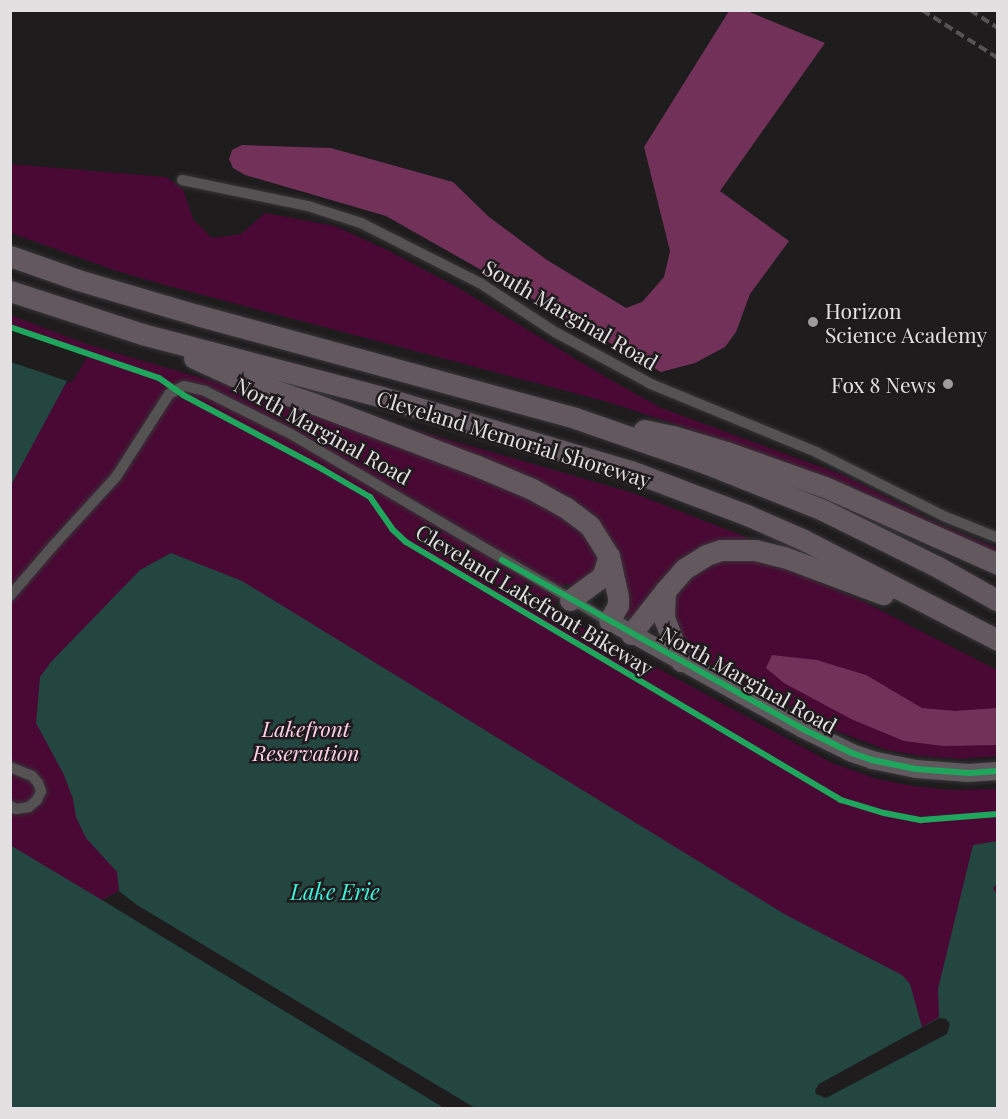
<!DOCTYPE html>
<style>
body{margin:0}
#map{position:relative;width:1008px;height:1119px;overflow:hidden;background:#1e1c1d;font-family:"Playfair Display",serif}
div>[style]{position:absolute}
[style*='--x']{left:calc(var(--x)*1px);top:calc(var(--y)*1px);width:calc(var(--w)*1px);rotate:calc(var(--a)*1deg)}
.green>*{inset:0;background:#490934}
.forest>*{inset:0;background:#713158}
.water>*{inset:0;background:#234640}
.pier>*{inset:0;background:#1e1c1d}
.roads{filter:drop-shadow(0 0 2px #383537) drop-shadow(0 0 2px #383537)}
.street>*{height:10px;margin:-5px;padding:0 5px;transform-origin:5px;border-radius:5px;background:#545253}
.primary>*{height:18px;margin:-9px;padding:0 9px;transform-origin:9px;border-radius:9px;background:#60595e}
.highway>*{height:21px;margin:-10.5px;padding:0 10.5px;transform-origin:10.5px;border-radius:10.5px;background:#63585e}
.rail>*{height:4px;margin-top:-2px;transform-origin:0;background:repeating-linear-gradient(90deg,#555455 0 9px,transparent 0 13.5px)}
.cycleway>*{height:6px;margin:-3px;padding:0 3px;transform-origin:3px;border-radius:3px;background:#20a55d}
.dots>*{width:16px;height:16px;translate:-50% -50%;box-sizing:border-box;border:3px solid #1f1b1d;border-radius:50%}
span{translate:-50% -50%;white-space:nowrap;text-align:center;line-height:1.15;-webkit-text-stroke:5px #1f1b1d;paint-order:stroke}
.poi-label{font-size:21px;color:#e3e0e2}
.left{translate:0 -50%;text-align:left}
.right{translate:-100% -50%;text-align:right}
.street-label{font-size:21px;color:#e3e0e2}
.park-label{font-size:21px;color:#fed1e8;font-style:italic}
.water-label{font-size:22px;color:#3bf5dd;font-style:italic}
.frame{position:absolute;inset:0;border:12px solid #e3e0e2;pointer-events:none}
</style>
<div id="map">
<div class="green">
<div style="clip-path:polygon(10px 164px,166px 177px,183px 189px,193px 219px,212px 238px,241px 234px,265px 213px,335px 226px,387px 250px,455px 286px,602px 375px,661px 408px,843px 475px,939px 524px,997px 548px,997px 556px,811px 473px,717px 438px,608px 402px,169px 286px,117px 271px,11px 233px)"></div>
<div style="clip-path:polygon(10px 315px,89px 345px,266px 397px,505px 487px,544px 505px,581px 531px,600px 551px,600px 569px,573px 587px,565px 583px,551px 610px,832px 763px,877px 779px,912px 786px,948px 790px,997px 789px,997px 1108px,11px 883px,11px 433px,27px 403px,74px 380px,89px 353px,11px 325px)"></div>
<div style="clip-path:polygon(398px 425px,633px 493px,756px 541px,718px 545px,634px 620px,625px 616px,627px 602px,591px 518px)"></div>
<div style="clip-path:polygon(731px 558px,771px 561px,868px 604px,997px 670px,997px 756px,960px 759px,922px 756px,887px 750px,839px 732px,701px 659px,681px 645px,670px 622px,672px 592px,708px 563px)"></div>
</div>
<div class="forest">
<div style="clip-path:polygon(729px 11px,747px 11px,825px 43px,720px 191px,789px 241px,750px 294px,736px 332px,725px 347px,695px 363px,661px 372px,386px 216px,245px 175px,233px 168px,229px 159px,232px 150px,242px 145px,331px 148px,453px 182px,489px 217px,547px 260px,626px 308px,642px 302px,664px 277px,670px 251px,644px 147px)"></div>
<div style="clip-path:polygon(772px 655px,817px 660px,866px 675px,922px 708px,955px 711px,997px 708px,997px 745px,943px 746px,904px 741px,851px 719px,784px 683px,766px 668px)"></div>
</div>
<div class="water">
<div style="clip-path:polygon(11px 362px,67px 381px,11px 485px)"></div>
<div style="clip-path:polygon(171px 553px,242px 581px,786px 915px,902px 975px,910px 984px,922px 1027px,939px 1017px,938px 989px,973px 845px,997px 841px,997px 884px,993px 888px,998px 897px,997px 1108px,11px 1108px,10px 845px,102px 900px,119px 891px,117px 872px,86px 838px,76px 817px,73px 799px,64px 775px,36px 723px,40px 677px,51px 662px,140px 570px)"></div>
</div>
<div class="pier">
<div style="clip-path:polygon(119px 891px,137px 905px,475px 1108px,444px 1108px,102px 900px)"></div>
<div style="clip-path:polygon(939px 1018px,946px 1019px,950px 1024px,947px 1034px,826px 1098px,816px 1094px,815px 1090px,819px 1084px)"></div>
</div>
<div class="roads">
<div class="street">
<div style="--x:182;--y:180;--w:129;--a:11.7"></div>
<div style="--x:308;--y:206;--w:56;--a:17.8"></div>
<div style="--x:361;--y:223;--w:133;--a:26.8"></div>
<div style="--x:480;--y:283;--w:90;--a:33.2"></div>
<div style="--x:555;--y:332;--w:109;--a:28.4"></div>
<div style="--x:651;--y:384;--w:178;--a:22.4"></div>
<div style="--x:816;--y:452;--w:145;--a:26.6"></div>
<div style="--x:946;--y:517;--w:56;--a:22"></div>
<div style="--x:10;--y:596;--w:65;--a:-49.4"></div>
<div style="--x:52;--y:547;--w:95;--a:-47.6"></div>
<div style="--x:116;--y:477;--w:98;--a:-57.4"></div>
<div style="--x:169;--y:394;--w:17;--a:-28"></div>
<div style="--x:184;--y:386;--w:22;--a:13"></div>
<div style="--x:205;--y:391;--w:96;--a:26.6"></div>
<div style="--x:291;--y:434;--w:369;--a:30.5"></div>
<div style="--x:10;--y:767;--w:24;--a:22"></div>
<div style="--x:32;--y:776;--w:9;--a:49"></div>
<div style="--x:38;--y:783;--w:9;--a:69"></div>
<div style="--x:41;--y:791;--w:10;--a:114"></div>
<div style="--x:37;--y:800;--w:11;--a:139"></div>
<div style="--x:29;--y:807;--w:13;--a:171"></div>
<div style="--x:16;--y:809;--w:7;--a:-153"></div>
</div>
<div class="primary">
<div style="--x:609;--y:621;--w:222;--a:29.1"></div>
<div style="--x:803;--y:729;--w:55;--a:26.1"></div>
<div style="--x:852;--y:753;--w:21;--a:19"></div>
<div style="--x:872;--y:760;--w:45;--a:11.6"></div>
<div style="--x:916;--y:769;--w:53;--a:4.3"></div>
<div style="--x:969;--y:773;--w:29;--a:-4"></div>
</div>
<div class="highway">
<div style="--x:10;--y:256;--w:72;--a:19.4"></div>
<div style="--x:78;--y:280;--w:124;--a:16.4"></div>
<div style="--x:197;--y:315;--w:392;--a:15.2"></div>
<div style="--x:575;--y:418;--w:138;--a:19.1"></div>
<div style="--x:705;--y:463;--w:127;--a:21.7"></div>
<div style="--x:823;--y:510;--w:128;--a:26.4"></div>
<div style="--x:938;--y:567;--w:69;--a:29.5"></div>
<div style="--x:10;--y:291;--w:139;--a:18"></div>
<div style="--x:142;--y:334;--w:248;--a:14.7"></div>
<div style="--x:382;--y:397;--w:260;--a:16.6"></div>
<div style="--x:631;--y:471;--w:124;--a:20.8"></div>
<div style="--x:747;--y:515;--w:62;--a:23.7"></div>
<div style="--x:804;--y:540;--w:218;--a:27.3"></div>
<div style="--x:194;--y:358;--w:48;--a:24.4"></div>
<div style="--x:238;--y:378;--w:81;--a:18.7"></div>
<div style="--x:315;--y:404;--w:171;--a:20.9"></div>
<div style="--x:475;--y:465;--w:62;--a:22.8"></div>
<div style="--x:532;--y:489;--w:38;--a:29"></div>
<div style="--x:565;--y:507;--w:31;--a:37"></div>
<div style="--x:590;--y:526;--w:36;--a:58"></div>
<div style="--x:609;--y:556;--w:42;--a:77.6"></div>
<div style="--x:618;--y:597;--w:8;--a:90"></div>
<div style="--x:618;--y:605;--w:18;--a:119"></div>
<div style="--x:644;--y:430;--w:30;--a:12"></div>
<div style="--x:673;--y:436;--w:55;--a:16.8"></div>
<div style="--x:726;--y:452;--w:105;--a:19.5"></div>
<div style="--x:825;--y:487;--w:189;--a:24"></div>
<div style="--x:570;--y:600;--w:39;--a:-36"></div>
<div style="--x:602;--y:577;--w:22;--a:-72"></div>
<div style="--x:631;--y:634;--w:55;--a:-51.7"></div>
<div style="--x:681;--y:661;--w:46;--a:-111.6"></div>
<div style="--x:664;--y:618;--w:27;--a:-88"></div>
<div style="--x:665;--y:591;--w:29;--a:-49"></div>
<div style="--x:684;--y:569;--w:26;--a:-32"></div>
<div style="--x:706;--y:555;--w:16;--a:-18"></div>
<div style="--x:721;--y:550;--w:34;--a:0"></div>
<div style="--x:755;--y:550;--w:30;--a:14"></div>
<div style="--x:784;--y:557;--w:106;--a:20.5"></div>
</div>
</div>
<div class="rail">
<div style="--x:922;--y:10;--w:90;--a:32.3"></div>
<div style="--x:970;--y:10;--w:33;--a:33"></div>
</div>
<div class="cycleway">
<div style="--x:10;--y:327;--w:157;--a:18.9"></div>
<div style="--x:159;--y:378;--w:29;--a:35"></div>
<div style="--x:183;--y:395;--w:157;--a:28"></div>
<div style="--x:322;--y:469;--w:56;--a:30.3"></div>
<div style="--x:370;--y:497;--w:39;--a:55"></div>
<div style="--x:392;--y:529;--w:19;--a:43"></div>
<div style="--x:406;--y:542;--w:506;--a:30.67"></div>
<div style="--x:841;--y:800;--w:45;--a:16.8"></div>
<div style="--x:884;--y:813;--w:38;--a:11"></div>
<div style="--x:921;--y:820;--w:77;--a:-4.5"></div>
<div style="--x:502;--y:560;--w:345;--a:29.3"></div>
<div style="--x:803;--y:729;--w:55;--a:26.1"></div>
<div style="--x:852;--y:753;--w:21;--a:19"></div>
<div style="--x:872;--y:760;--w:45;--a:11.6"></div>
<div style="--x:916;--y:769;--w:53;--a:4.3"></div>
<div style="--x:969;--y:773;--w:29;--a:-4"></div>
</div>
<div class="dots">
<div style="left:813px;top:322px;background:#9e9b9d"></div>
<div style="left:948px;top:384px;background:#9e9b9d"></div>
</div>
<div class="poi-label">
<span class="left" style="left:825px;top:322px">Horizon<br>Science Academy</span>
<span class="right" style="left:936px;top:384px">Fox 8 News</span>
</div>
<div class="street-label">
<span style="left:571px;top:314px;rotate:30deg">South Marginal Road</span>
<span style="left:323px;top:430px;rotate:29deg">North Marginal Road</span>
<span style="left:514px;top:438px;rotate:17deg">Cleveland Memorial Shoreway</span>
<span style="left:535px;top:599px;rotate:31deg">Cleveland Lakefront Bikeway</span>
<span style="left:749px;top:679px;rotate:29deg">North Marginal Road</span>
</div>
<div class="park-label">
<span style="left:306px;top:740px">Lakefront<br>Reservation</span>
</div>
<div class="water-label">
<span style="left:335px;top:892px">Lake Erie</span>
</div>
<div class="frame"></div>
</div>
